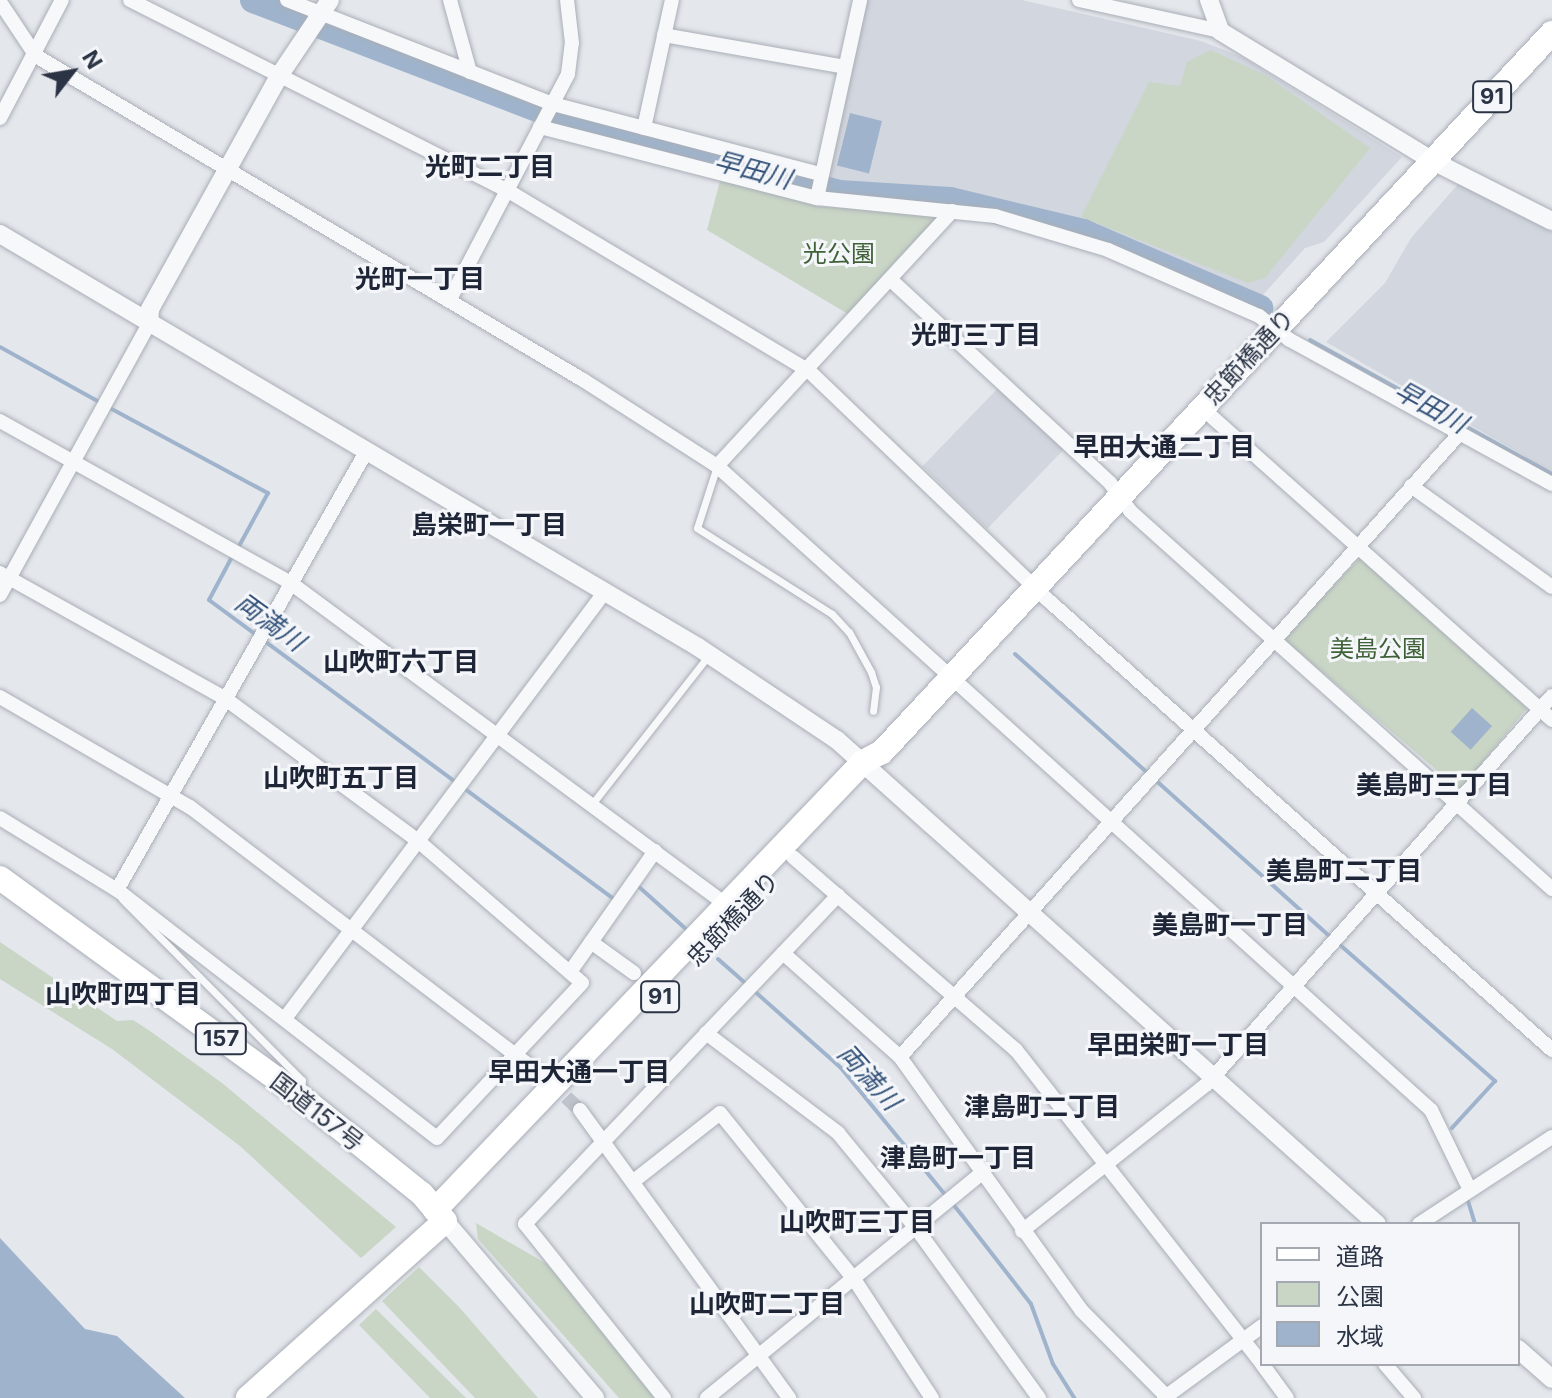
<!DOCTYPE html>
<meta charset="utf-8">
<style>
body{margin:0}
#map{position:relative;width:1552px;height:1398px;overflow:hidden;background:#e4e7ec;font-family:Inter,"Noto Sans JP",sans-serif}
div>[style]{position:absolute}
[style*='--x']{left:calc(var(--x)*1px);top:calc(var(--y)*1px);width:calc(var(--w)*1px);rotate:calc(var(--a)*1deg)}
.built>*{inset:0;background:#d2d6de;transform-origin:0 0}
.green>*{inset:0;background:#c9d6c5}
.water>*{inset:0;background:#9fb4cc;transform-origin:0 0}
.stream>*{height:4px;margin:-2px;padding:0 2px;transform-origin:2px;border-radius:2px;background:#9fb4cc}
.river>*{height:26px;margin:-13px;padding:0 13px;transform-origin:13px;border-radius:13px;background:#9fb4cc}
.minor-tunnel>*{height:14px;margin-top:-7px;transform-origin:0;background:repeating-linear-gradient(90deg,#bfc3cb 0 14px,transparent 0 21px)}
.roads{filter:drop-shadow(0 0 2px #a9aeb7) drop-shadow(0 0 2px #a9aeb7)}
.service>*{height:7px;margin:-3.5px;padding:0 3.5px;transform-origin:3.5px;border-radius:3.5px;background:#f7f8fa}
.minor>*{height:14px;margin:-7px;padding:0 7px;transform-origin:7px;border-radius:7px;background:#f7f8fa}
.tertiary>*{height:18px;margin:-9px;padding:0 9px;transform-origin:9px;border-radius:9px;background:#f7f8fa}
.primary>*{height:24px;margin:-12px;padding:0 12px;transform-origin:12px;border-radius:12px;background:#fff}
.trunk>*{height:24px;margin:-12px;padding:0 12px;transform-origin:12px;border-radius:12px;background:#fff}
span{translate:-50% -50%;white-space:nowrap;text-align:center;line-height:1.15;-webkit-text-stroke:6px #f4f6f9;paint-order:stroke}
.shield-label span{padding:2px 6px;background:#f4f6f9;border:2px solid;border-radius:6px;-webkit-text-stroke-width:0}
.shield-label{font-size:22px;color:#2b3445;font-weight:700}
.park-label{font-size:24px;color:#3f6138}
.street-label{font-size:24px;color:#2b3445}
.neighbourhood-label{font-size:26px;color:#1d2536;font-weight:700}
.water-label{font-size:26px;color:#34527a;font-style:italic}
.legend{position:absolute;left:1260px;top:1222px;width:260px;height:144px;box-sizing:border-box;background:#f4f6f9;border:2px solid #a4a8b1;margin:0;padding:10px 14px;list-style:none;font-size:24px;color:#2b3445}
.legend li{display:flex;align-items:center;gap:16px;height:40px}
.legend b{width:40px;border:2px solid #a4a8b1}
.north{position:absolute;left:32px;top:32px;width:80px;height:80px;-webkit-text-stroke:6px #f4f6f9;paint-order:stroke;rotate:59deg;font-size:22px;font-weight:700;line-height:32px;text-align:center;color:#2b3445}
.north::after{content:'';display:block;margin:auto;width:28px;height:36px;background:#2b3445;clip-path:polygon(50% 0,100% 100%,50% 72%,0 100%)}
</style>
<div id="map">
<div class="built">
<div style="clip-path:polygon(867px 0,1022px 0,1201px 41px,1242px 57px,1402px 157px,1324px 242px,1305px 248px,1262px 296px,1109px 229px,983px 197px,828px 180px)"></div>
<div style="clip-path:polygon(1459px 183px,1552px 232px,1552px 472px,1326px 342px,1385px 283px,1411px 238px)"></div>
<div style="left:1001px;top:385px;width:90px;height:113px;rotate:44deg"></div>
</div>
<div class="green">
<div style="clip-path:polygon(1211px 50px,1265px 75px,1370px 148px,1265px 278px,1248px 283px,1081px 217px,1149px 82px,1180px 86px,1187px 62px)"></div>
<div style="clip-path:polygon(729px 179px,812px 197px,817px 206px,952px 217px,848px 314px,707px 230px,720px 181px,728px 183px)"></div>
<div style="clip-path:polygon(1360px 558px,1527px 708px,1460px 790px,1287px 642px,1286px 635px)"></div>
<div style="clip-path:polygon(0 942px,117px 1021px,133px 1020px,150px 1031px,222px 1083px,396px 1227px,361px 1258px,240px 1146px,112px 1049px,0 979px)"></div>
<div style="clip-path:polygon(476px 1223px,547px 1264px,658px 1398px,619px 1398px,478px 1239px)"></div>
<div style="clip-path:polygon(419px 1267px,459px 1307px,538px 1398px,475px 1398px,382px 1301px)"></div>
<div style="clip-path:polygon(376px 1309px,466px 1398px,430px 1398px,359px 1325px)"></div>
</div>
<div class="water">
<div style="left:850px;top:113px;width:33px;height:54px;rotate:14deg"></div>
<div style="left:1472px;top:708px;width:27px;height:32px;rotate:42deg"></div>
<div style="clip-path:polygon(0 1238px,85px 1329px,117px 1336px,185px 1398px,0 1398px)"></div>
</div>
<div class="stream">
<div style="--x:1310;--y:340;--w:277;--a:29"></div>
<div style="--x:0;--y:347;--w:115;--a:29"></div>
<div style="--x:108;--y:407;--w:182;--a:28.3"></div>
<div style="--x:268;--y:493;--w:63;--a:118.6"></div>
<div style="--x:233;--y:555;--w:51;--a:118.1"></div>
<div style="--x:209;--y:600;--w:503;--a:36.44"></div>
<div style="--x:1015;--y:654;--w:426;--a:41.9"></div>
<div style="--x:638;--y:886;--w:64;--a:41.9"></div>
<div style="--x:1339;--y:944;--w:208;--a:41.3"></div>
<div style="--x:1495;--y:1081;--w:64;--a:132.5"></div>
<div style="--x:718;--y:959;--w:164;--a:41.5"></div>
<div style="--x:841;--y:1068;--w:189;--a:50.6"></div>
<div style="--x:961;--y:1214;--w:114;--a:52.1"></div>
<div style="--x:1031;--y:1304;--w:64;--a:69.9"></div>
<div style="--x:1053;--y:1364;--w:40;--a:58"></div>
<div style="--x:1468;--y:1201;--w:24;--a:73"></div>
</div>
<div class="river">
<div style="--x:253;--y:0;--w:343;--a:21"></div>
<div style="--x:573;--y:123;--w:275;--a:14.7"></div>
<div style="--x:839;--y:193;--w:111;--a:3.6"></div>
<div style="--x:950;--y:200;--w:137;--a:13.5"></div>
<div style="--x:1083;--y:232;--w:193;--a:23.2"></div>
</div>
<div class="minor-tunnel">
<div style="--x:551;--y:1083;--w:40;--a:43"></div>
</div>
<div class="roads">
<div class="service">
<div style="--x:717;--y:466;--w:65;--a:107.9"></div>
<div style="--x:697;--y:528;--w:160;--a:32.5"></div>
<div style="--x:832;--y:614;--w:25;--a:47"></div>
<div style="--x:849;--y:632;--w:46;--a:61.2"></div>
<div style="--x:871;--y:672;--w:16;--a:72"></div>
<div style="--x:876;--y:687;--w:24;--a:97"></div>
<div style="--x:592;--y:804;--w:188;--a:-51.9"></div>
<div style="--x:122;--y:899;--w:255;--a:45.2"></div>
<div style="--x:302;--y:1080;--w:9;--a:96"></div>
</div>
<div class="minor">
<div style="--x:130;--y:0;--w:426;--a:26.8"></div>
<div style="--x:510;--y:192;--w:347;--a:30.9"></div>
<div style="--x:808;--y:370;--w:332;--a:43.8"></div>
<div style="--x:1048;--y:600;--w:676;--a:41.76"></div>
<div style="--x:287;--y:0;--w:286;--a:21.4"></div>
<div style="--x:553;--y:104;--w:276;--a:14.7"></div>
<div style="--x:450;--y:0;--w:75;--a:74.5"></div>
<div style="--x:1079;--y:0;--w:144;--a:12.4"></div>
<div style="--x:0;--y:2;--w:65;--a:56.3"></div>
<div style="--x:36;--y:56;--w:636;--a:30.64"></div>
<div style="--x:583;--y:380;--w:159;--a:32.7"></div>
<div style="--x:717;--y:466;--w:962;--a:42.05"></div>
<div style="--x:1431;--y:1110;--w:89;--a:64"></div>
<div style="--x:664;--y:35;--w:184;--a:10"></div>
<div style="--x:0;--y:118;--w:133;--a:-62.3"></div>
<div style="--x:540;--y:127;--w:286;--a:14.4"></div>
<div style="--x:817;--y:198;--w:179;--a:5.8"></div>
<div style="--x:995;--y:216;--w:118;--a:16.7"></div>
<div style="--x:1108;--y:250;--w:165;--a:23.6"></div>
<div style="--x:1259;--y:316;--w:39;--a:38"></div>
<div style="--x:1290;--y:340;--w:299;--a:28.8"></div>
<div style="--x:644;--y:128;--w:131;--a:-77.7"></div>
<div style="--x:817;--y:198;--w:203;--a:-77.7"></div>
<div style="--x:891;--y:280;--w:299;--a:42.8"></div>
<div style="--x:1110;--y:483;--w:34;--a:54"></div>
<div style="--x:1130;--y:511;--w:567;--a:41.85"></div>
<div style="--x:449;--y:301;--w:256;--a:-62.3"></div>
<div style="--x:568;--y:74;--w:31;--a:-83"></div>
<div style="--x:572;--y:43;--w:43;--a:-96.6"></div>
<div style="--x:1202;--y:408;--w:469;--a:41.7"></div>
<div style="--x:0;--y:421;--w:329;--a:29.1"></div>
<div style="--x:288;--y:581;--w:547;--a:36.45"></div>
<div style="--x:717;--y:466;--w:347;--a:-47.3"></div>
<div style="--x:1411;--y:486;--w:173;--a:35.6"></div>
<div style="--x:0;--y:573;--w:255;--a:29.1"></div>
<div style="--x:223;--y:697;--w:241;--a:36.4"></div>
<div style="--x:417;--y:840;--w:218;--a:40.9"></div>
<div style="--x:582;--y:983;--w:212;--a:133.1"></div>
<div style="--x:437;--y:1138;--w:405;--a:-142.2"></div>
<div style="--x:117;--y:890;--w:137;--a:-148.4"></div>
<div style="--x:0;--y:595;--w:309;--a:-61.2"></div>
<div style="--x:0;--y:697;--w:220;--a:30.1"></div>
<div style="--x:190;--y:807;--w:446;--a:37.3"></div>
<div style="--x:793;--y:857;--w:295;--a:40.9"></div>
<div style="--x:1016;--y:1050;--w:399;--a:51.9"></div>
<div style="--x:117;--y:890;--w:504;--a:-60.38"></div>
<div style="--x:591;--y:942;--w:53;--a:35.8"></div>
<div style="--x:783;--y:953;--w:157;--a:41.6"></div>
<div style="--x:900;--y:1057;--w:312;--a:54.4"></div>
<div style="--x:1082;--y:1311;--w:122;--a:45.3"></div>
<div style="--x:570;--y:972;--w:148;--a:-54.9"></div>
<div style="--x:286;--y:1017;--w:530;--a:-53.13"></div>
<div style="--x:706;--y:1033;--w:166;--a:37.1"></div>
<div style="--x:838;--y:1133;--w:123;--a:50.6"></div>
<div style="--x:916;--y:1228;--w:210;--a:54.1"></div>
<div style="--x:900;--y:1057;--w:838;--a:-48.09"></div>
<div style="--x:580;--y:1110;--w:356;--a:54"></div>
<div style="--x:635;--y:1180;--w:108;--a:-38.2"></div>
<div style="--x:720;--y:1113;--w:213;--a:51.1"></div>
<div style="--x:854;--y:1279;--w:142;--a:56.8"></div>
<div style="--x:1419;--y:1224;--w:159;--a:-33.2"></div>
<div style="--x:1022;--y:1231;--w:236;--a:-38.5"></div>
<div style="--x:1207;--y:1084;--w:519;--a:-48.36"></div>
<div style="--x:1262;--y:1364;--w:42;--a:53.7"></div>
<div style="--x:1385;--y:1364;--w:45;--a:49.5"></div>
<div style="--x:664;--y:1398;--w:223;--a:-128.6"></div>
<div style="--x:525;--y:1224;--w:454;--a:-46.4"></div>
<div style="--x:707;--y:1398;--w:354;--a:-39.3"></div>
<div style="--x:1164;--y:1398;--w:122;--a:-36.3"></div>
</div>
<div class="tertiary">
<div style="--x:1209;--y:0;--w:33;--a:70"></div>
<div style="--x:1220;--y:31;--w:250;--a:31.4"></div>
<div style="--x:1433;--y:161;--w:133;--a:26.8"></div>
<div style="--x:0;--y:234;--w:811;--a:30.61"></div>
<div style="--x:698;--y:647;--w:167;--a:33.8"></div>
<div style="--x:837;--y:740;--w:725;--a:41.87"></div>
<div style="--x:149;--y:324;--w:15;--a:-86"></div>
<div style="--x:150;--y:309;--w:270;--a:-61"></div>
<div style="--x:281;--y:73;--w:88;--a:-56.1"></div>
<div style="--x:445;--y:1221;--w:232;--a:49.7"></div>
<div style="--x:1518;--y:1349;--w:45;--a:41.4"></div>
</div>
<div class="primary">
<div style="--x:435;--y:1210;--w:620;--a:-46.31"></div>
<div style="--x:863;--y:762;--w:21;--a:-28"></div>
<div style="--x:882;--y:752;--w:983;--a:-47.02"></div>
</div>
<div class="trunk">
<div style="--x:0;--y:878;--w:371;--a:36"></div>
<div style="--x:300;--y:1096;--w:156;--a:38.8"></div>
<div style="--x:422;--y:1194;--w:35;--a:50"></div>
<div style="--x:445;--y:1221;--w:265;--a:138.1"></div>
</div>
</div>
<div class="shield-label">
<span style="left:1492px;top:97px">91</span>
<span style="left:660px;top:997px">91</span>
<span style="left:221px;top:1039px">157</span>
</div>
<div class="park-label">
<span style="left:839px;top:254px">光公園</span>
<span style="left:1378px;top:649px">美島公園</span>
</div>
<div class="street-label">
<span style="left:1249px;top:357px;rotate:-47deg">忠節橋通り</span>
<span style="left:733px;top:919px;rotate:-46deg">忠節橋通り</span>
<span style="left:317px;top:1112px;rotate:38deg">国道157号</span>
</div>
<div class="neighbourhood-label">
<span style="left:490px;top:167px">光町二丁目</span>
<span style="left:420px;top:279px">光町一丁目</span>
<span style="left:976px;top:335px">光町三丁目</span>
<span style="left:1164px;top:447px">早田大通二丁目</span>
<span style="left:489px;top:525px">島栄町一丁目</span>
<span style="left:401px;top:662px">山吹町六丁目</span>
<span style="left:341px;top:778px">山吹町五丁目</span>
<span style="left:1434px;top:785px">美島町三丁目</span>
<span style="left:1344px;top:871px">美島町二丁目</span>
<span style="left:1230px;top:925px">美島町一丁目</span>
<span style="left:123px;top:994px">山吹町四丁目</span>
<span style="left:1178px;top:1045px">早田栄町一丁目</span>
<span style="left:579px;top:1072px">早田大通一丁目</span>
<span style="left:1042px;top:1107px">津島町二丁目</span>
<span style="left:958px;top:1158px">津島町一丁目</span>
<span style="left:857px;top:1222px">山吹町三丁目</span>
<span style="left:767px;top:1304px">山吹町二丁目</span>
</div>
<div class="water-label">
<span style="left:753px;top:170px;rotate:15deg">早田川</span>
<span style="left:1431px;top:407px;rotate:29deg">早田川</span>
<span style="left:270px;top:622px;rotate:36deg">両満川</span>
<span style="left:869px;top:1077px;rotate:48deg">両満川</span>
</div>
<ul class="legend">
<li><b style="height:10px;background:#fff"></b>道路</li>
<li><b style="height:22px;background:#c9d6c5"></b>公園</li>
<li><b style="height:22px;background:#9fb4cc"></b>水域</li>
</ul>
<div class="north">N</div>
</div>
